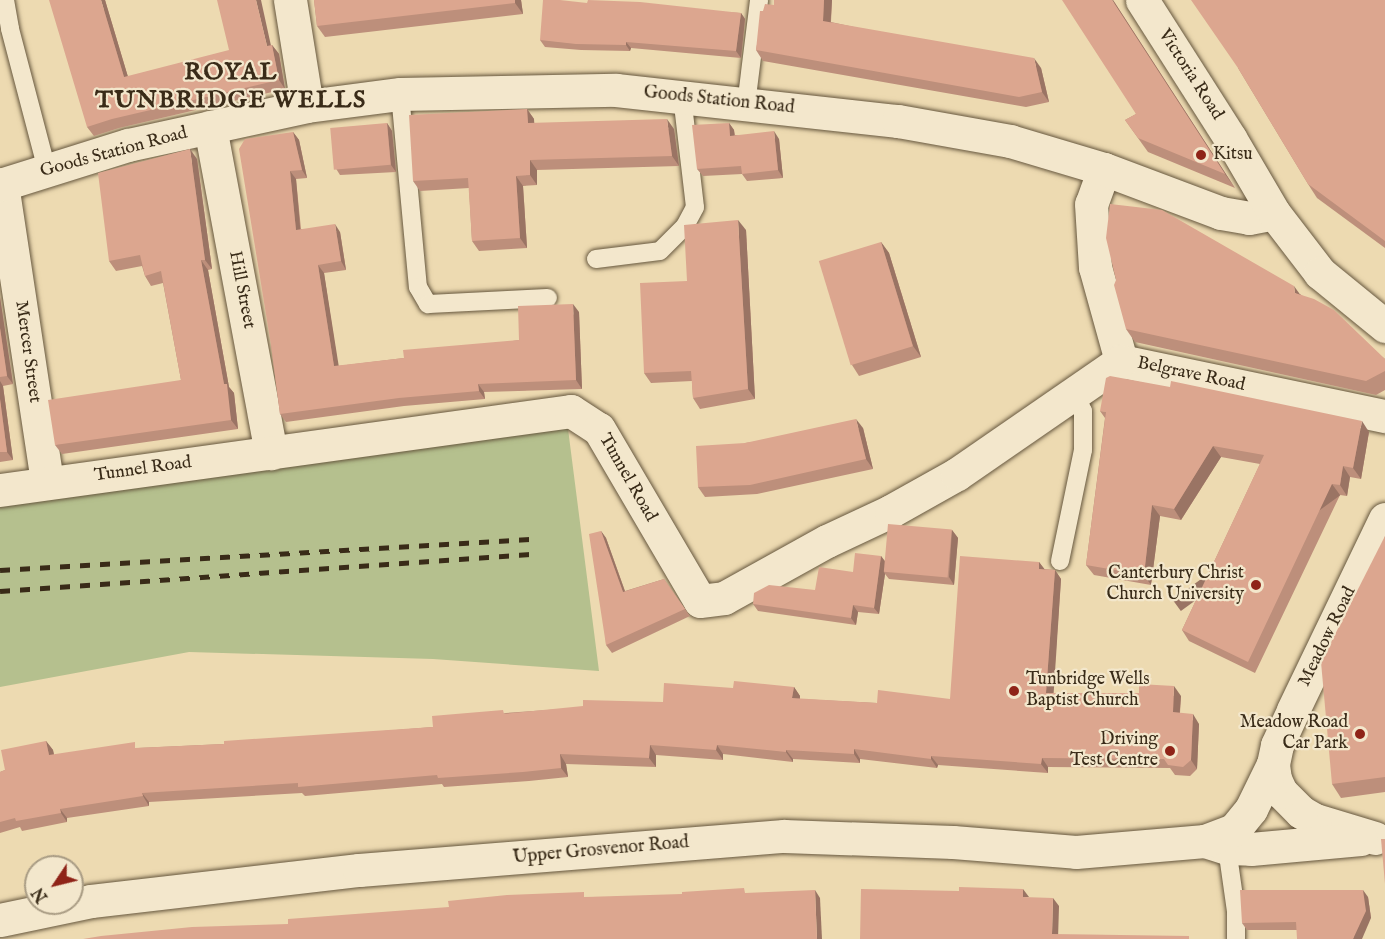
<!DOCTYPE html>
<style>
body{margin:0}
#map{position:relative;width:1385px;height:939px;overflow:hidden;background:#eddab1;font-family:"IM FELL English",serif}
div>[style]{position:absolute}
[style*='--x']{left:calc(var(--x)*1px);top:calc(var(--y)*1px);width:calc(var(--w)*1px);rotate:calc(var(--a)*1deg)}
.green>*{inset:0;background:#b5c08e}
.roads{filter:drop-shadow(0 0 2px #66573e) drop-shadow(0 0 2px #66573e)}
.lane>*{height:18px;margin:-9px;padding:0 9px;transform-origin:9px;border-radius:9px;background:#f3e7cc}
.street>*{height:33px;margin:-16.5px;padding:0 16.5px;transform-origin:16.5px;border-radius:16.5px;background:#f3e7cc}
.secondary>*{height:33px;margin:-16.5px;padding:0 16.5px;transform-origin:16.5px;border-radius:16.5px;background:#f3e7cc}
.rail>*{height:4.5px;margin-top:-2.25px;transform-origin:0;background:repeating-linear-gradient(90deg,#392b18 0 10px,transparent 0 20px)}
.wall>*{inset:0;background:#bd8f7b}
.shaded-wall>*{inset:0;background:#9a7464;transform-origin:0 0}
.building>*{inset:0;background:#dca68f;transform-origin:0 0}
.dots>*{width:16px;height:16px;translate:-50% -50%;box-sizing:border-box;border:3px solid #f3e7cc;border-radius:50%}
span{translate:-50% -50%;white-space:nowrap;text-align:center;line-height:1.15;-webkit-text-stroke:4.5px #f3e7cc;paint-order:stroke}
.street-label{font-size:18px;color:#392b18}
.poi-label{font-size:18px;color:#392b18}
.left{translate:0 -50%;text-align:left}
.right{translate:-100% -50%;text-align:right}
.district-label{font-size:24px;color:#392b18;font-weight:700;letter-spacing:1.5px}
.north{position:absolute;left:24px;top:855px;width:60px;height:60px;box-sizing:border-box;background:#f3e7cc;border:2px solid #a99c84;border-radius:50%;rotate:235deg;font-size:16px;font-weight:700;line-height:24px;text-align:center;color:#392b18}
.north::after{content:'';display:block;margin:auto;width:21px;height:27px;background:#8f2418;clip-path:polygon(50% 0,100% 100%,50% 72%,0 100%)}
</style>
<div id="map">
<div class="green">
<div style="clip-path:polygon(567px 421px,599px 671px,433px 659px,189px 652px,0 687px,0 503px)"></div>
</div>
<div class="roads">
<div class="lane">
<div style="--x:5;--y:0;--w:29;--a:80"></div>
<div style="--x:10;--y:29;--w:146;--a:75.3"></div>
<div style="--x:400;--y:94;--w:194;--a:84.7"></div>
<div style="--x:418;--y:287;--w:20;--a:60"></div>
<div style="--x:428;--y:304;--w:120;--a:-2.9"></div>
<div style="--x:746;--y:105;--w:106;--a:-82.9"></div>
<div style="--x:596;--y:259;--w:64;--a:-7.1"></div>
<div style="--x:660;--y:251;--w:35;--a:-45"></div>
<div style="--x:685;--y:226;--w:21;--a:-62"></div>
<div style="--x:695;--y:207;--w:111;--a:-96.7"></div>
<div style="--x:1060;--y:561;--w:113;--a:-78.3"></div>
<div style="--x:1083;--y:450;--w:39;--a:-90"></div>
<div style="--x:1083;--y:411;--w:20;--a:-117"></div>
<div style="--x:1227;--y:848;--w:64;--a:81.9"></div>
<div style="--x:1236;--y:911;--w:28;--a:90"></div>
</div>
<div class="street">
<div style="--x:290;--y:0;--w:107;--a:80.9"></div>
<div style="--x:210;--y:127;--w:332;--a:79.4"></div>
<div style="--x:1104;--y:169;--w:37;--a:110"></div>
<div style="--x:1091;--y:204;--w:63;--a:86.4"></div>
<div style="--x:1095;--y:267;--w:98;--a:74.5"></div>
<div style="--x:2;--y:184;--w:302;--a:81.4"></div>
<div style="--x:0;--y:185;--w:134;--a:-17.4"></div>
<div style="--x:128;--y:145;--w:183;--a:-12.3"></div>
<div style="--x:307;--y:106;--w:94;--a:-7.4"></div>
<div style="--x:400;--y:94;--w:216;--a:-1.1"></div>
<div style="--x:616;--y:90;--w:284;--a:6.3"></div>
<div style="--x:898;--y:121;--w:114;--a:10.1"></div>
<div style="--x:1010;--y:141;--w:98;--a:16.6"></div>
<div style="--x:1104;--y:169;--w:125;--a:20.6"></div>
<div style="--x:1221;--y:213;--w:28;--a:10"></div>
<div style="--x:1249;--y:218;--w:25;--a:-11"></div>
<div style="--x:1121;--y:361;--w:270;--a:11.8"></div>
<div style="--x:0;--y:490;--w:576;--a:-7.88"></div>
<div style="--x:571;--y:411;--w:33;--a:33"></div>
<div style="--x:599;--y:429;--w:199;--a:59.6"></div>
<div style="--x:700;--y:601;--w:24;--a:-7"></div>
<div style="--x:724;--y:598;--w:118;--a:-29"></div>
<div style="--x:827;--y:541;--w:71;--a:-25.1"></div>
<div style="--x:891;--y:511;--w:76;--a:-29.3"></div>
<div style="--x:957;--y:474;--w:199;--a:-34.6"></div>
</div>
<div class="secondary">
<div style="--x:1142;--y:0;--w:164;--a:57.5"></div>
<div style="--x:1230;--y:138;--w:87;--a:59.6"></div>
<div style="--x:1274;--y:213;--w:76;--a:52.5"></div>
<div style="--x:1320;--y:273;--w:84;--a:39.2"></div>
<div style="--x:1375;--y:838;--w:63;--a:-163.3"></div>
<div style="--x:1315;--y:820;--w:16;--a:-150"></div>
<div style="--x:1301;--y:812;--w:28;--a:-135"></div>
<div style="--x:1281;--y:792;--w:14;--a:-115"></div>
<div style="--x:1275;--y:779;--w:15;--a:-98"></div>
<div style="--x:1273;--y:764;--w:19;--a:-78"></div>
<div style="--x:1277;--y:745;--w:38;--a:-65"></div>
<div style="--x:1293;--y:710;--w:212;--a:-64.3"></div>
<div style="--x:1205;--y:841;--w:23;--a:18"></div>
<div style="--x:1227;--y:848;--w:24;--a:2"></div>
<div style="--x:1251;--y:849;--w:110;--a:-5.2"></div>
<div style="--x:0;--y:920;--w:93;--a:-11.8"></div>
<div style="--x:91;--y:901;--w:270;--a:-6.6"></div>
<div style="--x:359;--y:870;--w:426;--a:-4.6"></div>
<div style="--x:784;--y:836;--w:169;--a:2"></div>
<div style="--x:953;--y:842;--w:123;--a:4.6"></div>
<div style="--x:1076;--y:852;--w:129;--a:-4.9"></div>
<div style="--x:1205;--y:841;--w:31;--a:-21"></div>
<div style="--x:1234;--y:830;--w:27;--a:-51"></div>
<div style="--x:1251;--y:809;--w:50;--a:-63.9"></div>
</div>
</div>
<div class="rail">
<div style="--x:0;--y:570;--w:531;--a:-3.35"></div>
<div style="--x:0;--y:591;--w:532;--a:-3.99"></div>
</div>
<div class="wall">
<div style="clip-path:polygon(105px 0,128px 77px,272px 45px,279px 54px,285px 89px,119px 128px,94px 136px,87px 127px)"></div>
<div style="clip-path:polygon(314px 0,521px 0,523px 14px,325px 37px,317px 26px)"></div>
<div style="clip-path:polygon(774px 0,832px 0,831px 22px,1041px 68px,1049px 102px,1026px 107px,763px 61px,756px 50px,763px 11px,774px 5px)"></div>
<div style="clip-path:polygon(1113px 0,1235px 188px,1148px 152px,1125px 120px,1136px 114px)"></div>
<div style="clip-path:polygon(1385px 0,1385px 248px,1317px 198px,1308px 184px,1238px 68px)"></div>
<div style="clip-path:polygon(587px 3px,741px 13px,745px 19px,741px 58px,631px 48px,630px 51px,581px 50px,545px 47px,540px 40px)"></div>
<div style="clip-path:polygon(527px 109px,534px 119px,534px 123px,674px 129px,679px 166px,537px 170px,537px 185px,523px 186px,527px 248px,479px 251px,472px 241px,469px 188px,420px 191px,413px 181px)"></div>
<div style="clip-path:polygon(387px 123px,392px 131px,396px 172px,340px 175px,335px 167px)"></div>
<div style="clip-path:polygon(729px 123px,734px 130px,735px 135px,779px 139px,783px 178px,747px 181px,742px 174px,703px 176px,697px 169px)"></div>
<div style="clip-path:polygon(293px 132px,299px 140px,307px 178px,296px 179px,301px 229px,340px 232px,346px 270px,324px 273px,338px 366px,404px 358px,519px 340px,579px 312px,582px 389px,484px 392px,485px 399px,404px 406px,286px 422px,280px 414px,271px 345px)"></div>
<div style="clip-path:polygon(197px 159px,212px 269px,208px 270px,229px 387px,234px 393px,238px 429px,62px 454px,55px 445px,181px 380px,163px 283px,151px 286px,145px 276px,142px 266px,116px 271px,109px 261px)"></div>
<div style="clip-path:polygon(746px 230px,755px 399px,700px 409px,693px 398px,692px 381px,651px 383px,644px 373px,687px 281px)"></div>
<div style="clip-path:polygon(881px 242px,889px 253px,921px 357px,859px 376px,852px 365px)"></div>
<div style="clip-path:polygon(1300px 294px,1385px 359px,1385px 390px,1376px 395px,1135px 342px,1126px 329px)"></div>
<div style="clip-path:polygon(0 297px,13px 384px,3px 386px,13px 460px,0 462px)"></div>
<div style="clip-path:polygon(1100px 411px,1369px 432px,1361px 479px,1350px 477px,1347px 496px,1340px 495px,1255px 673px,1189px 641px,1182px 630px,1260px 464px,1221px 457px,1181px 520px,1160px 516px,1151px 585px,1094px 575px,1086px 565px,1105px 418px)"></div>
<div style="clip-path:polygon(863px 428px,873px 469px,757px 494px,705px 497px,698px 487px,745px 443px)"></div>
<div style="clip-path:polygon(952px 530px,958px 538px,954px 585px,889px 579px,885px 574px,879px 614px,858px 612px,856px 625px,758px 611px,753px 604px,815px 590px,853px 572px,881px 556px,885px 561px)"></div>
<div style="clip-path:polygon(601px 531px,606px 538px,625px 591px,664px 579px,690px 616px,612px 653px,606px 645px)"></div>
<div style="clip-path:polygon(1385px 536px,1385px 792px,1341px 798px,1332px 784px)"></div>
<div style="clip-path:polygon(1039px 562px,1044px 569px,1055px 570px,1061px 579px,1053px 693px,1181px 696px,1180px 713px,1199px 724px,1197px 769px,1190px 776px,1175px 775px,1170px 768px,1048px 767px,1048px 773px,938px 765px,937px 768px,860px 759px,860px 763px,793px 759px,793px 762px,723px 754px,723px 760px,656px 755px,656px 767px,566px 764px,568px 777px,529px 781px,444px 787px,442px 784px,305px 796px,302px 793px,149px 802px,149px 806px,67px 818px,67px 822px,22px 831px,20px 827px,0 833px,0 772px,5px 770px,46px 741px,53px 750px,54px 755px,138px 748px,224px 744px,433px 727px,506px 713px,663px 702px,733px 688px,794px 687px,800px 696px,800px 699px,877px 703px,950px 699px)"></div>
<div style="clip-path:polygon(1368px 897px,1371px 918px,1297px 930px,1247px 930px,1242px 923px)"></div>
</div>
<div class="shaded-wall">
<div style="clip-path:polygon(101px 0,105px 0,131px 87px,124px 77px)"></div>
<div style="clip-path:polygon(256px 0,261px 0,273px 55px,267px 46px)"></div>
<div style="clip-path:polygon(515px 0,521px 0,523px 14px,515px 3px)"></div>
<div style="clip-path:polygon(824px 0,832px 0,830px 31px,823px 21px)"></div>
<div style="clip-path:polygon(1112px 0,1113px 0,1235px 188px,1225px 174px)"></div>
<div style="clip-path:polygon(741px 13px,745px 19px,741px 58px,736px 51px)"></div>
<div style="clip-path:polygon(626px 42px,631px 48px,630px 51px,626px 45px)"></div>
<div style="clip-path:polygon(272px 45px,279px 54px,285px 89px,279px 80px)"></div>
<div style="clip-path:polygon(1034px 58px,1041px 68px,1049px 102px,1042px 92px)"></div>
<div style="clip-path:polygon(527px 109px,534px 119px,535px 133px,528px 123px)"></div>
<div style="clip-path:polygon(667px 119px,674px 129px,679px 166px,672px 156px)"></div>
<div style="clip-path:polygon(387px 123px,392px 131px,396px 172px,391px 165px)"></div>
<div style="clip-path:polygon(729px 123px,734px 130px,735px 143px,730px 136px)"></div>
<div style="clip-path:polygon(774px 131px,779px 139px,783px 178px,778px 170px)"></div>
<div style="clip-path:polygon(293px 132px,299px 140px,307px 178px,302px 170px)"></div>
<div style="clip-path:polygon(190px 149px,197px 159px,212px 269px,205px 260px)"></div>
<div style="clip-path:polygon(530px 160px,537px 170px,537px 185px,530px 175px)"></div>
<div style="clip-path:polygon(290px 171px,296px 179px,301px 238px,296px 230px)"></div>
<div style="clip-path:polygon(516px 176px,523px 186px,527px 248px,520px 238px)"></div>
<div style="clip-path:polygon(738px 220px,746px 230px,755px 399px,748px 389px)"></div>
<div style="clip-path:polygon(335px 224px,340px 232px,346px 270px,341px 261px)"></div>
<div style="clip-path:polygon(881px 242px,889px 253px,921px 357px,913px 346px)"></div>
<div style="clip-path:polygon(201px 260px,208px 270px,229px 387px,234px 393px,238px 429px,231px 420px,224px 384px)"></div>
<div style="clip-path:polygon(318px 265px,324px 273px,340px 374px,334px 366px)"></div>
<div style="clip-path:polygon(1294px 286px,1304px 300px,1295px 293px)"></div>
<div style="clip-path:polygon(0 297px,13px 384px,7px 376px,0 328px)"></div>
<div style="clip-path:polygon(573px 304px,579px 312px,582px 389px,576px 380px)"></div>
<div style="clip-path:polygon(0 381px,3px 386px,13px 460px,7px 452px,0 399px)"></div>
<div style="clip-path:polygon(478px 384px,484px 392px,485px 399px,479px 391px)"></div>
<div style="clip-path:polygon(856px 419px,863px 428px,873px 469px,866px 459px)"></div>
<div style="clip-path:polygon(1362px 421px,1369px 432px,1361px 479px,1353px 468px)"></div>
<div style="clip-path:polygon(1213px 446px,1221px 457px,1181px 520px,1174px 509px)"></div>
<div style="clip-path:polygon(1343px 466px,1350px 477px,1347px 496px,1340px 485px)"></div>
<div style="left:1332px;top:484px;width:14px;height:197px;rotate:54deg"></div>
<div style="clip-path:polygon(1152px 505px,1160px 516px,1151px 585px,1144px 575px)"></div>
<div style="clip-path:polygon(952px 530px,958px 538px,954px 585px,949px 577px)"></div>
<div style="clip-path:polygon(601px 531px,606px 538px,628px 600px,623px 592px)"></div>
<div style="clip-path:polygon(881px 556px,886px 563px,884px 572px,885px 574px,879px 614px,874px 608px)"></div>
<div style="clip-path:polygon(1039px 562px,1046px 571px,1039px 569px)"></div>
<div style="clip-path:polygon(1055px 570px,1061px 579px,1053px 703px,1046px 693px)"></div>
<div style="clip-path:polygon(853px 605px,858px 612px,856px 625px,851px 618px)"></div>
<div style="clip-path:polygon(1174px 686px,1181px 696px,1179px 721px,1173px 712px)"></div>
<div style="clip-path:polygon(794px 687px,800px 696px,799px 708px,792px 698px)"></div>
<div style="clip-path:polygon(1193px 714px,1199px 724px,1197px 769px,1191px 760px)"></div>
<div style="clip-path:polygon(46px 741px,53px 750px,56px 765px,49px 755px)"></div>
<div style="clip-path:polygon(650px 745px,656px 755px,656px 767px,649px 758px)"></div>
<div style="clip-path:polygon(717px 745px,723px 754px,723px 760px,716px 750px)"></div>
<div style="clip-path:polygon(854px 749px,860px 759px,860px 763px,854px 754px)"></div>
<div style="clip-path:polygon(786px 750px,793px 759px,793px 762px,786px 752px)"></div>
<div style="clip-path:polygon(560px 754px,566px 764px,568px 777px,561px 768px)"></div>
<div style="clip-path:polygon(931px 756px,938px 765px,937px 768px,931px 759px)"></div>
<div style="clip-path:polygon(1042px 758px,1048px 767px,1048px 773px,1041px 764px)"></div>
<div style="clip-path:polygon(142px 793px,149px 802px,149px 806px,143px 796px)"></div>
<div style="clip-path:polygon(60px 809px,67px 818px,67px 822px,61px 813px)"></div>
<div style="clip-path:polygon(1023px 889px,1029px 897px,1023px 897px)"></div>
<div style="clip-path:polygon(815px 890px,820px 898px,822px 939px,817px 939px)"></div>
<div style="clip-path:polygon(1363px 890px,1368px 897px,1371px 918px,1362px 939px,1353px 939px)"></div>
<div style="clip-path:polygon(1053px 898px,1059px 906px,1058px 939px,1052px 934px)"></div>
</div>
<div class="building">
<div style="clip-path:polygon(49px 0,101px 0,124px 77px,229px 50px,217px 0,256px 0,267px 46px,272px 45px,279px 80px,112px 119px,87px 127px)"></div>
<div style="clip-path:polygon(314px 0,515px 0,515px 3px,317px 26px)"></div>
<div style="clip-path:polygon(543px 0,560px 0,587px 3px,588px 0,640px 2px,741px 13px,736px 51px,626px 42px,626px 45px,576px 44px,540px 40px)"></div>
<div style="clip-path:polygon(774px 0,824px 0,823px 21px,1034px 58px,1042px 92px,1019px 97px,756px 50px,760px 11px,763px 11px,765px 4px,774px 5px)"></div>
<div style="clip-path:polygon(1062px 0,1112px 0,1225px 174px,1138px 138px,1125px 120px,1136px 114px)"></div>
<div style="clip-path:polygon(1191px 0,1385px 0,1385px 241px,1308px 184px,1238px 68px)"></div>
<div style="clip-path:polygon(527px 109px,528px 123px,667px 119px,672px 156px,530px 160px,530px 175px,516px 176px,520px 238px,472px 241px,468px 178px,413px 181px,409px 115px)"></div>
<div style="left:387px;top:123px;width:42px;height:57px;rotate:85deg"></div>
<div style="clip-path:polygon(729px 123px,730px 136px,774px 131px,778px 170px,742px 174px,741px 166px,697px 169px,692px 125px)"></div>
<div style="clip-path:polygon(293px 132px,302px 170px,290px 171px,296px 230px,335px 224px,341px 261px,318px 265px,334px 366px,404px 358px,403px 350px,519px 340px,518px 306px,573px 304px,576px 380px,478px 384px,479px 391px,399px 398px,280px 414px,271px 345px,239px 149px,245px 139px)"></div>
<div style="clip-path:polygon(190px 149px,205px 260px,201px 260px,224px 384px,227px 384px,231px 420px,55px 445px,48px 400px,181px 380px,161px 271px,145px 276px,140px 255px,109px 261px,98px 173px)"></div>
<div style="clip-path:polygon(1110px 204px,1162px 210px,1294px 286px,1295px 293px,1314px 299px,1334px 310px,1385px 359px,1385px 371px,1366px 381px,1126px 329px,1114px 285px,1116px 280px,1106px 238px)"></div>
<div style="clip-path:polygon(738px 220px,748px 389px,693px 398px,691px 371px,644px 373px,640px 283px,687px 281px,684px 225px)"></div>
<div style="left:881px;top:242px;width:109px;height:65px;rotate:73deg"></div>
<div style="clip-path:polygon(0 328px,7px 376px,0 377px)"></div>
<div style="clip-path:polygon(1110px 376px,1170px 387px,1171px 381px,1362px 421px,1353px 468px,1343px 466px,1340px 485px,1332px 484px,1248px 662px,1182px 630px,1264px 455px,1213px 446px,1174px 509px,1152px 505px,1144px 575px,1086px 565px,1106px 412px,1100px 411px,1106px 378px)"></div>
<div style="clip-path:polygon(0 399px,7px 452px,0 452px)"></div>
<div style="clip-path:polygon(856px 419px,866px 459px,750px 485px,698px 487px,696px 446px,745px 443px)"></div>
<div style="left:888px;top:524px;width:64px;height:48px;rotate:5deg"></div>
<div style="clip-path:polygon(601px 531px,623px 592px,664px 579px,685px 609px,606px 645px,589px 534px)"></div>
<div style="clip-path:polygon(1385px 536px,1385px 777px,1332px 784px,1321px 662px)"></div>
<div style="clip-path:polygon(855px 553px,881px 556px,874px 608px,853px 605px,851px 618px,753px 604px,754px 593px,769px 585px,815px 590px,819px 567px,853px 572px)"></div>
<div style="clip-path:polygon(960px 556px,1039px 562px,1039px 569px,1055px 570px,1046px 693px,1139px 693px,1139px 684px,1174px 686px,1173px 712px,1193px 714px,1191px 760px,1183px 767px,1168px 765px,1164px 759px,1042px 758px,1041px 764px,931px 756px,931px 759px,854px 749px,854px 754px,786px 750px,786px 752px,717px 745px,716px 750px,650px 745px,649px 758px,560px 754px,561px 768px,523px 772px,438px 778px,437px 775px,298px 787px,298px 783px,142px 793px,143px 796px,60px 809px,61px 813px,16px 821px,15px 818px,0 822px,0 772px,5px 770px,1px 750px,46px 741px,49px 755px,135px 742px,135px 748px,224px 744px,224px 741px,433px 727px,432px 716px,503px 710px,504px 714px,583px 706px,583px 700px,663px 702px,664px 683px,733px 688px,734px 681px,794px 687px,792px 698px,877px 703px,878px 690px,950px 699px)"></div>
<div style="clip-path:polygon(1381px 839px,1385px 839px,1385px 884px)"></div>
<div style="clip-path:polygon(959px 887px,1023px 889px,1023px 897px,1053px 898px,1052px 934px,1189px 936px,1189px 939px,860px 939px,861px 889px,959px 891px)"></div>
<div style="clip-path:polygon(744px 888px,745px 893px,815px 890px,817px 939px,83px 939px,101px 936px,192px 927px,288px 924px,288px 919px,449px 907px,448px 901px,507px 895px,584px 892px,584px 897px,682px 894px,682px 892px)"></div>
<div style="clip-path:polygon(1240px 890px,1363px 890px,1366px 911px,1353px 939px,1297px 939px,1296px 922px,1242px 923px)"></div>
</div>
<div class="dots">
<div style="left:1201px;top:155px;background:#8f2418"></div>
<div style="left:1256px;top:585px;background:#8f2418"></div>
<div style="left:1014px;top:691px;background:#8f2418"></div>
<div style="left:1360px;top:734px;background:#8f2418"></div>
<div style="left:1170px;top:751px;background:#8f2418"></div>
</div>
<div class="street-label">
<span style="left:1190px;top:75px;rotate:57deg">Victoria Road</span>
<span style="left:719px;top:101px;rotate:6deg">Goods Station Road</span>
<span style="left:114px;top:153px;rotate:-15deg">Goods Station Road</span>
<span style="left:241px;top:290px;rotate:79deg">Hill Street</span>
<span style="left:27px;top:352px;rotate:82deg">Mercer Street</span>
<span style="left:1191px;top:375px;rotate:12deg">Belgrave Road</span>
<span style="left:143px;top:470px;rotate:-8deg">Tunnel Road</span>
<span style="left:627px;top:478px;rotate:60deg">Tunnel Road</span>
<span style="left:1328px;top:637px;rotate:-64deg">Meadow Road</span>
<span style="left:601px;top:851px;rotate:-5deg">Upper Grosvenor Road</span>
</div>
<div class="poi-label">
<span class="left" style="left:1213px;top:155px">Kitsu</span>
<span class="right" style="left:1244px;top:585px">Canterbury Christ<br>Church University</span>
<span class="left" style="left:1026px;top:691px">Tunbridge Wells<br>Baptist Church</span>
<span class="right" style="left:1348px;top:734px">Meadow Road<br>Car Park</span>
<span class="right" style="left:1158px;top:751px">Driving<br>Test Centre</span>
</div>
<div class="district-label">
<span style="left:231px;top:87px">ROYAL<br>TUNBRIDGE WELLS</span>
</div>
<div class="north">N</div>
</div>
